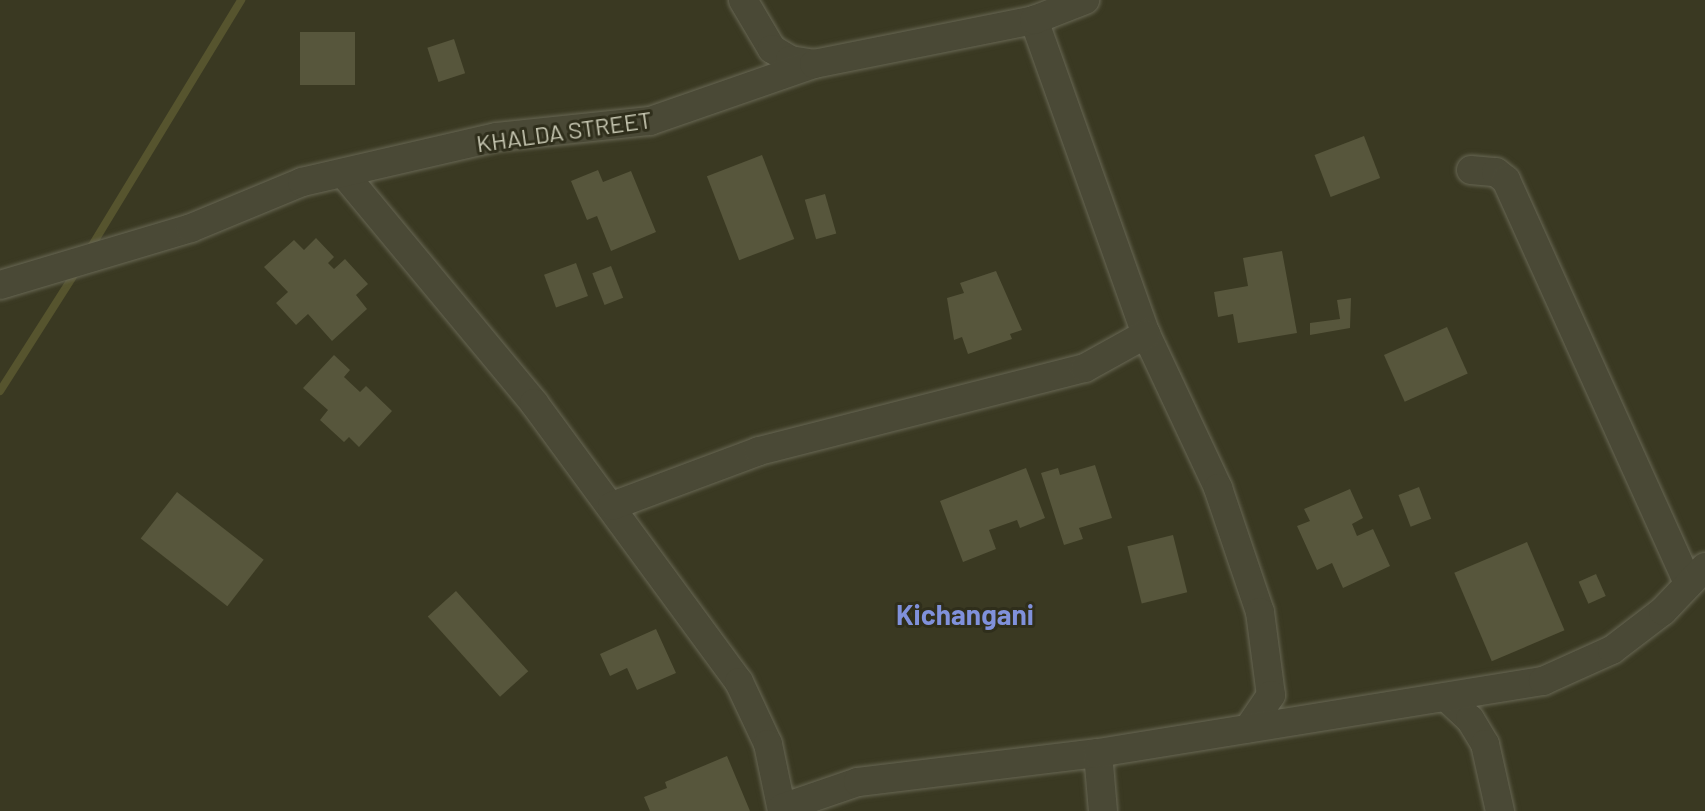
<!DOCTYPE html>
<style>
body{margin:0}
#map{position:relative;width:1705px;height:811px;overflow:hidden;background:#3a3922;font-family:Barlow,sans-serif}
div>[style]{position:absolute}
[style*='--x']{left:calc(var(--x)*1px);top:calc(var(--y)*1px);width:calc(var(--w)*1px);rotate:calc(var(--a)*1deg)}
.stream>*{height:8px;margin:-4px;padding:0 4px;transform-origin:4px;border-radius:4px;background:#56542e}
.building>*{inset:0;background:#57563c;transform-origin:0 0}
.roads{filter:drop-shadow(0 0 2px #686754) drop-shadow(0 0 2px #686754)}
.street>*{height:28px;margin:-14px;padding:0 14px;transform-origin:14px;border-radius:14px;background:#4a4936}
span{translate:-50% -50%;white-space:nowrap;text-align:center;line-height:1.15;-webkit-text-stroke:6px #2f2e1b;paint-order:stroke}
.street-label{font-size:24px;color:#c6c6b1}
.quarter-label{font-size:28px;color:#8091db;font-weight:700}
</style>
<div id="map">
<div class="stream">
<div style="--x:88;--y:252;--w:295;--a:-58.7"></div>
<div style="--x:0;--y:391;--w:143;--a:-57.5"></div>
</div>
<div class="building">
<div style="left:300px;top:32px;width:55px;height:53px"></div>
<div style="left:454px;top:39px;width:36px;height:28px;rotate:72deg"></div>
<div style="left:1364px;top:136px;width:45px;height:53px;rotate:69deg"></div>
<div style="left:762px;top:155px;width:90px;height:59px;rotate:69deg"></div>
<div style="clip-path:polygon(598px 170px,603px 182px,631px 171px,656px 232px,611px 251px,597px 216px,587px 220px,571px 181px)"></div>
<div style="left:825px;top:194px;width:41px;height:21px;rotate:74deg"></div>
<div style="clip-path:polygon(316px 238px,334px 257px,328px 263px,334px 269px,345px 259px,368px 284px,356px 295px,367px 309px,332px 341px,308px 314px,296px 325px,276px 303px,288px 292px,264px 267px,294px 240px,304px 250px)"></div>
<div style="clip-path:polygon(1282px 251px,1297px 333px,1238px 343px,1233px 314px,1218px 317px,1214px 292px,1248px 286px,1243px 258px)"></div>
<div style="left:576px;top:263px;width:35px;height:34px;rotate:70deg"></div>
<div style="left:611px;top:266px;width:34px;height:20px;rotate:69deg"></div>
<div style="clip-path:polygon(996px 271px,1022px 330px,1010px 334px,1012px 339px,968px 354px,962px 337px,954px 340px,947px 298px,964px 293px,960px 283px)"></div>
<div style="clip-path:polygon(1351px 298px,1350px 328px,1310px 335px,1310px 323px,1340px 319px,1337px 300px)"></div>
<div style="left:1447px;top:327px;width:51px;height:69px;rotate:66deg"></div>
<div style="clip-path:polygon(334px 355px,350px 370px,344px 377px,360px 392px,366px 386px,392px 411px,359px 447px,349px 437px,344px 442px,320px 420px,328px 410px,303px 388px)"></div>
<div style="clip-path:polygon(1095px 465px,1112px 518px,1079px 528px,1083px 539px,1064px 545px,1041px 473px,1058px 468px,1060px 475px)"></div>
<div style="clip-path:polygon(1026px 468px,1045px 518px,1020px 528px,1017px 520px,989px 530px,996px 549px,963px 562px,940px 501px)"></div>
<div style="left:1419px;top:487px;width:34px;height:22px;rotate:69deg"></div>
<div style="clip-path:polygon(1350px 489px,1363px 518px,1352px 524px,1357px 536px,1373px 529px,1390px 566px,1343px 588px,1332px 563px,1317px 570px,1297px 526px,1310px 521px,1304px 509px)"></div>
<div style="left:177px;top:492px;width:110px;height:59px;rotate:38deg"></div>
<div style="left:1173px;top:535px;width:59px;height:47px;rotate:76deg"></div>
<div style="left:1527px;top:542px;width:96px;height:79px;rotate:67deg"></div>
<div style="left:1596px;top:574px;width:24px;height:19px;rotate:66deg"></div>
<div style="left:456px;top:591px;width:108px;height:38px;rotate:48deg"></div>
<div style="clip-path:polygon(656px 629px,676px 673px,637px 690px,627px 668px,610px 676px,600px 654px)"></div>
<div style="clip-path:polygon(727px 756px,750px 811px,650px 811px,644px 797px,667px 788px,665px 782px)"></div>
</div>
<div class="roads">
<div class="street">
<div style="--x:743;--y:0;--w:57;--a:59.4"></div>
<div style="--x:772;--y:49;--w:21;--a:31"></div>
<div style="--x:790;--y:60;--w:24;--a:9"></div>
<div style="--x:1034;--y:20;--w:333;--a:70.4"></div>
<div style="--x:1146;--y:334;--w:170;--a:64.9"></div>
<div style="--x:1218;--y:488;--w:131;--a:71.3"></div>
<div style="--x:1260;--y:612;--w:84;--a:82.5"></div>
<div style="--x:1271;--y:695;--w:40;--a:124"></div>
<div style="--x:1471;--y:170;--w:25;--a:5"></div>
<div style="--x:1496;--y:172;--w:13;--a:39"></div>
<div style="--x:1506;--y:180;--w:440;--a:65.7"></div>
<div style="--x:344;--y:174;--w:298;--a:50.3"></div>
<div style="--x:534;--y:403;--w:346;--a:53.7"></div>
<div style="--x:739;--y:682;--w:68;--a:64.9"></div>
<div style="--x:768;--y:744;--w:68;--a:78.2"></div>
<div style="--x:0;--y:285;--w:199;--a:-16.6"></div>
<div style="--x:191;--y:228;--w:120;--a:-22.5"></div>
<div style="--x:302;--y:182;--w:200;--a:-13"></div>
<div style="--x:497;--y:137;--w:154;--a:-6"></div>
<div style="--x:650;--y:121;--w:174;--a:-19.2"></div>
<div style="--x:814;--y:64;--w:224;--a:-11.3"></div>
<div style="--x:1034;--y:20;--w:55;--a:-21.4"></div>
<div style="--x:612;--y:506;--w:157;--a:-20.5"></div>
<div style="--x:759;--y:451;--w:336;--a:-14.3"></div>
<div style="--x:1085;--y:368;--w:70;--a:-29.1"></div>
<div style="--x:1446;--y:697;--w:33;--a:43"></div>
<div style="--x:1470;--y:719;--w:29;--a:59"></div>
<div style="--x:1485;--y:744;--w:69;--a:77.4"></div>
<div style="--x:1098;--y:753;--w:58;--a:85.1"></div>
<div style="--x:782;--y:808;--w:80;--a:-18.9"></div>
<div style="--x:858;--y:782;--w:242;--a:-6.9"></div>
<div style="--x:1098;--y:753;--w:451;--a:-9.2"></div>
<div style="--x:1543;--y:681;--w:76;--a:-24.2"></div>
<div style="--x:1612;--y:650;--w:64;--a:-37.4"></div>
<div style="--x:1663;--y:611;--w:61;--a:-46.3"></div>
</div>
</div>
<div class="street-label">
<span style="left:564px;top:131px;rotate:-8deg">KHALDA STREET</span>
</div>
<div class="quarter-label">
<span style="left:965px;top:614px">Kichangani</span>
</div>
</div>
